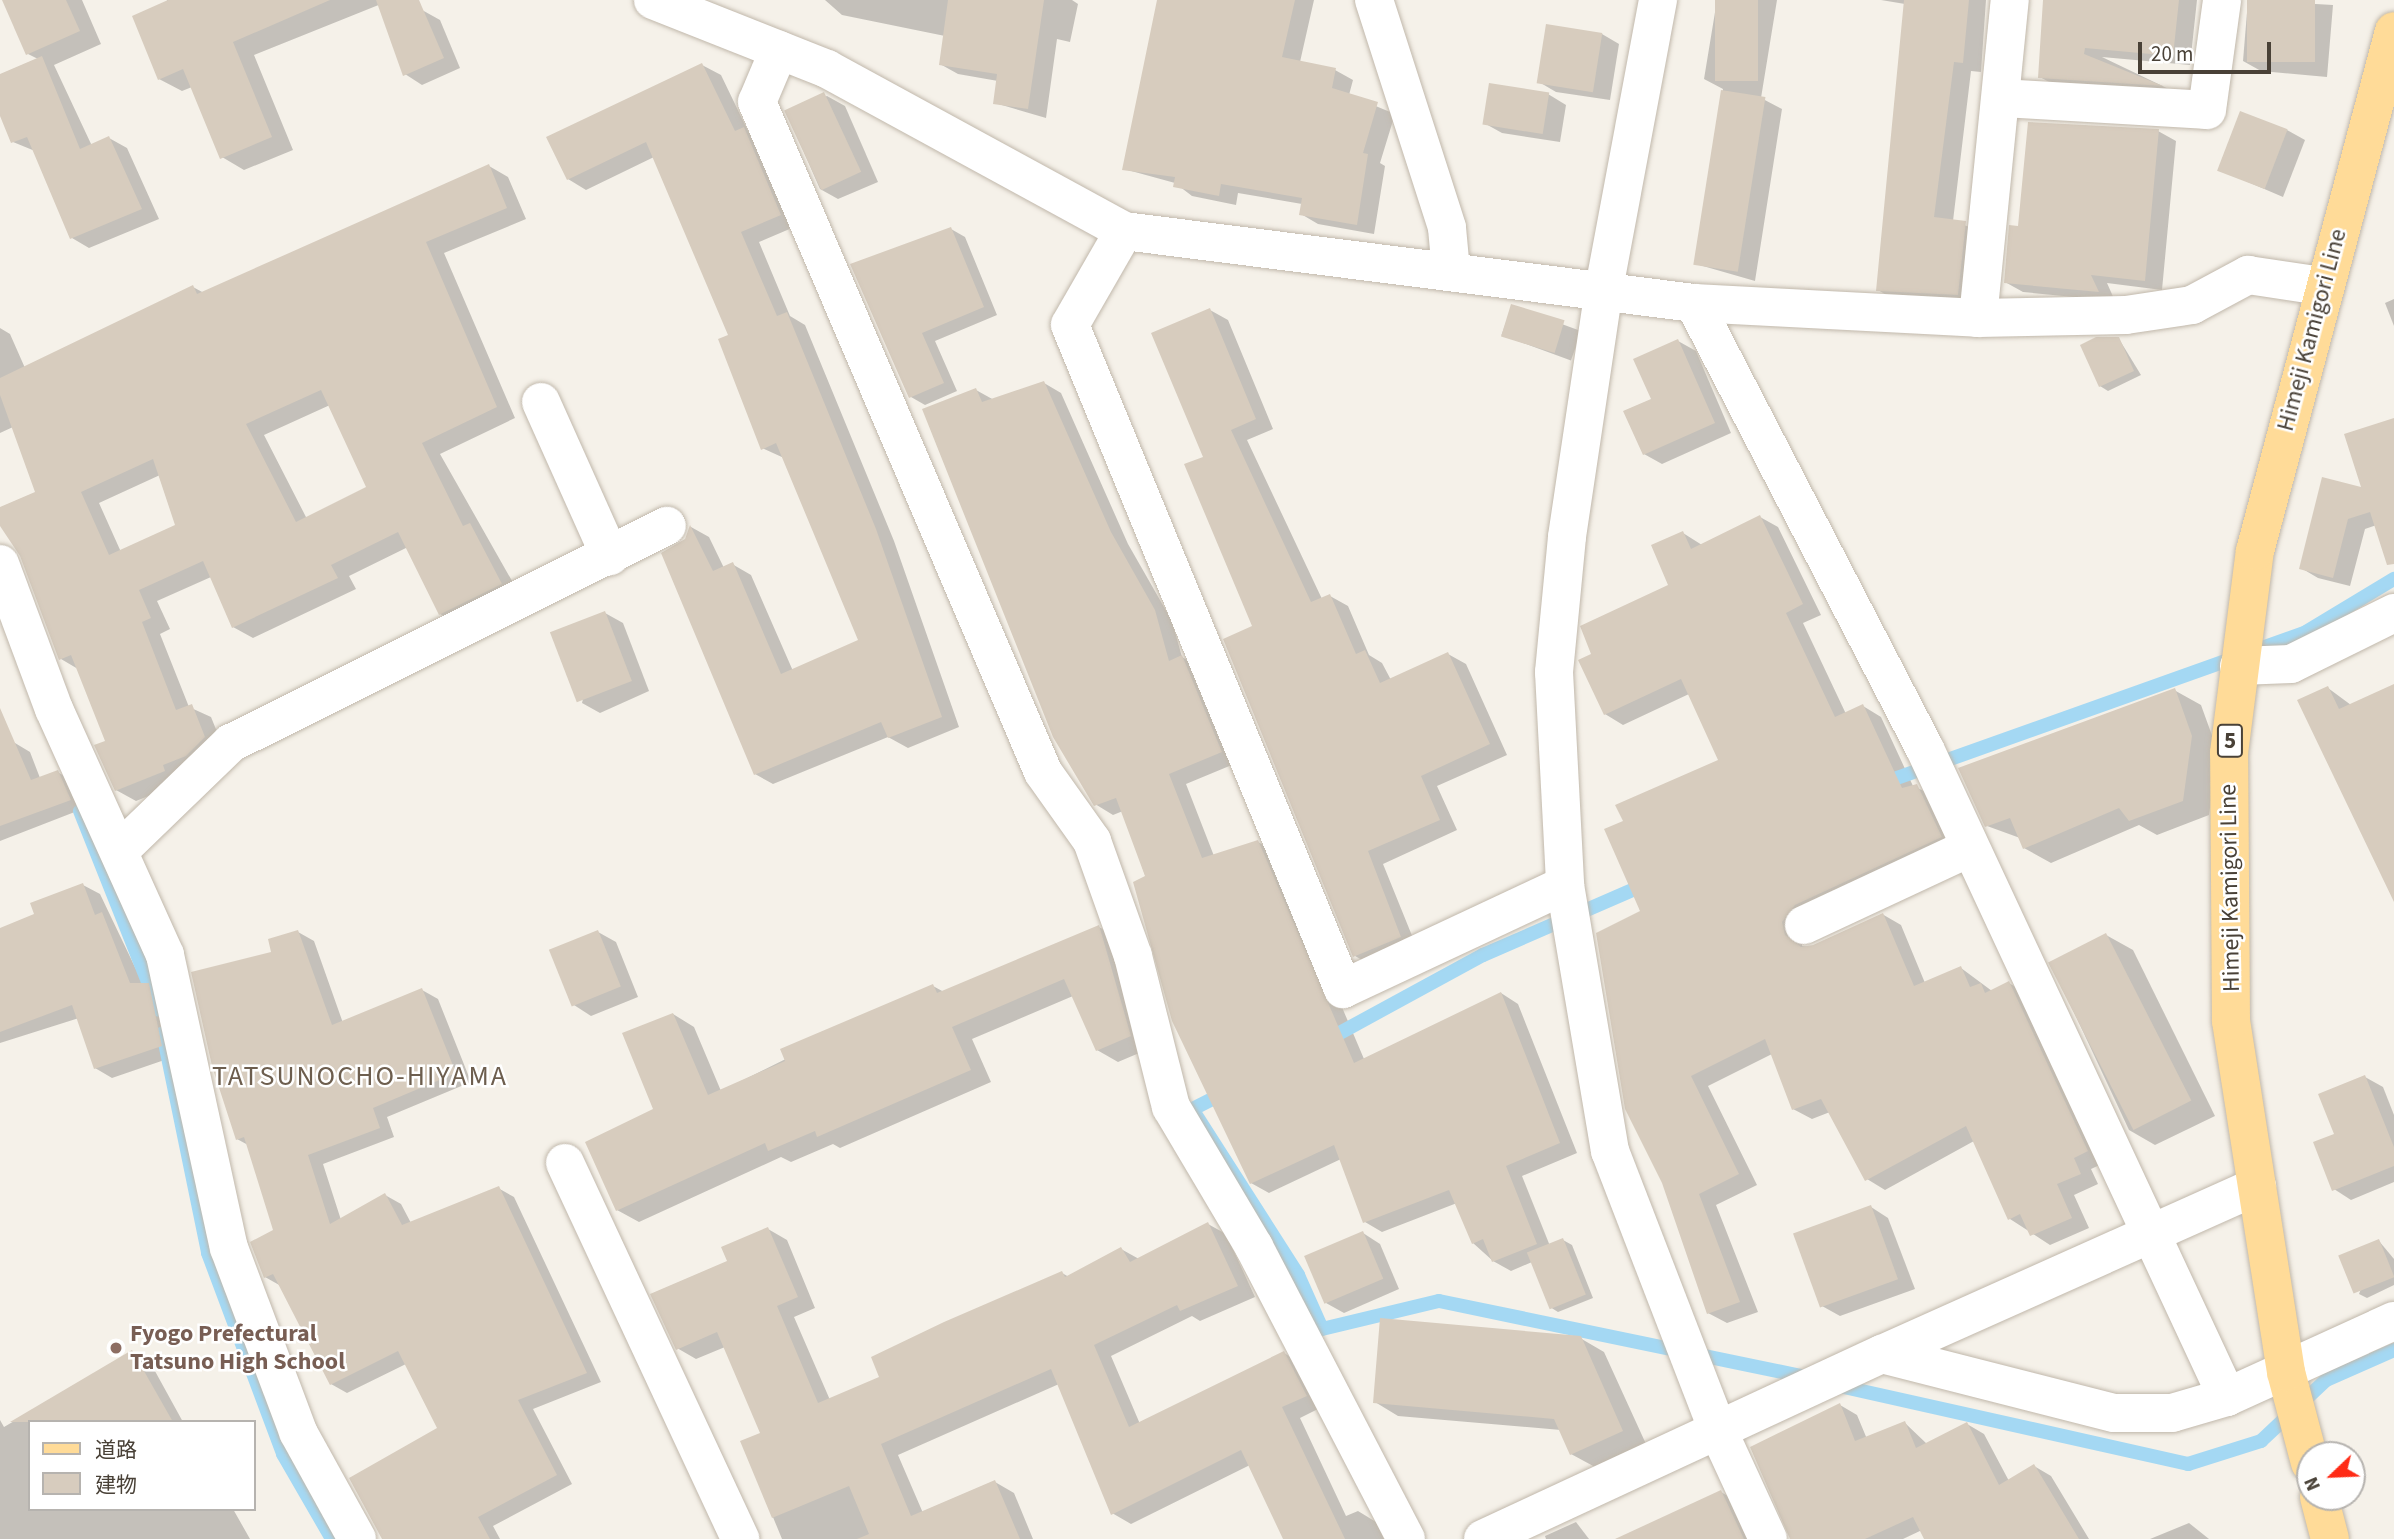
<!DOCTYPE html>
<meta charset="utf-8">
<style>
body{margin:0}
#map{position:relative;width:2394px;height:1539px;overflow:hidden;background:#f5f1e9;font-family:"Source Sans 3","Noto Sans JP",sans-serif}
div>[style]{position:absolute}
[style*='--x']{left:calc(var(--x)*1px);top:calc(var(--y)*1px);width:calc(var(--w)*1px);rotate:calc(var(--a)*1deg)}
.shadow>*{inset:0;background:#0003;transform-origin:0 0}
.stream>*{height:14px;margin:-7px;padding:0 7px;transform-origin:7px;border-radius:7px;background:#a4d8f3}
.building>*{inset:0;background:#d7ccbe;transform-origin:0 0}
.roads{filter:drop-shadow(0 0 2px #c1b8ab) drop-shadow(0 0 2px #c1b8ab)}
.minor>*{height:38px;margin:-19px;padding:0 19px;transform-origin:19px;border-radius:19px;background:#fff}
.primary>*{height:38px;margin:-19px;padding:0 19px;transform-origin:19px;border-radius:19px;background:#ffdb98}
.dots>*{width:19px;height:19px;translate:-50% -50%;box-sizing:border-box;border:4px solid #fff;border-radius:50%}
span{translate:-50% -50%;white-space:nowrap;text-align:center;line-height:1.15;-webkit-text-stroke:5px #fff;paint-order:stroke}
.shield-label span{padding:2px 5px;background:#fff;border:2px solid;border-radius:5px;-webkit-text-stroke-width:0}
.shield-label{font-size:23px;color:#494137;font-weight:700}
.street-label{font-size:24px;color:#494137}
.education-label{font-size:24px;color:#785e54;font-weight:700}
.left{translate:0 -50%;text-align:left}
.quarter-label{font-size:28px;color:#6d5e4e;letter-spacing:2px}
.legend{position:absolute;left:28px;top:1420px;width:228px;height:91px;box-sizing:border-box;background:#fff;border:2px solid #b6b3af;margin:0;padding:9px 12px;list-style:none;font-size:21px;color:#494137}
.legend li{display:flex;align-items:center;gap:14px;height:35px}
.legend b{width:35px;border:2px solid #b6b3af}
.north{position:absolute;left:2296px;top:1441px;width:70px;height:70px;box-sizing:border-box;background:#fff;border:2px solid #b6b3af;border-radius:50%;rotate:247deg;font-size:19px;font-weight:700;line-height:28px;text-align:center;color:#494137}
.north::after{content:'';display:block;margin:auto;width:24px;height:32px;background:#ff2b16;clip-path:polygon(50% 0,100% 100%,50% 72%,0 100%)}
.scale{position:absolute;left:2138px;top:42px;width:133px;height:32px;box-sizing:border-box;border:4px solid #494137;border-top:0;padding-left:9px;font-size:21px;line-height:24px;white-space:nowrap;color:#494137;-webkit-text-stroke:5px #fff;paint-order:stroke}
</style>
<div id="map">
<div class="shadow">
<div style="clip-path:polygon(4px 0,82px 0,101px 44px,54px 65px,92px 146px,109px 138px,127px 148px,159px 219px,89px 248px,72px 238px,35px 151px,13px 142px,0 112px,0 76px,38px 59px,28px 54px)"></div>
<div style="clip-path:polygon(391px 0,254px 55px,293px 150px,244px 170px,222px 157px,192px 87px,182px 91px,159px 79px,167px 0)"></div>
<div style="clip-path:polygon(825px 0,1072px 0,1078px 4px,1070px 42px,1057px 39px,1046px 118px,995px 103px,998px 81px,958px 74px,940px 64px,945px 36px,842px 15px)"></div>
<div style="clip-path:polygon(1182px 0,1314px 0,1300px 62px,1335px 70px,1353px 80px,1349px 95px,1395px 114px,1380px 163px,1385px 166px,1374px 234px,1318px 224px,1301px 214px,1302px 204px,1238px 193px,1236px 205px,1192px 196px,1175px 183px,1124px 169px)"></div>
<div style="clip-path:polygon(1717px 0,1777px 0,1761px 98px,1782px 109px,1755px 281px,1696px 264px,1723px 89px,1704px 79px)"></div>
<div style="clip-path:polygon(1881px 0,1986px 0,1981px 72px,1971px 71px,1953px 221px,1983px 232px,1976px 304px,1895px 300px,1878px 290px,1905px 4px)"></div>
<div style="clip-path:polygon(2047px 0,2197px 0,2190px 65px,2102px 57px,2175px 92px,2058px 87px,2040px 77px)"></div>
<div style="clip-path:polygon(2248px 0,2333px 5px,2327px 77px,2261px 71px,2243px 61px)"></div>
<div style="clip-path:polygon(422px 10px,440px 20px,460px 68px,422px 85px,405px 74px)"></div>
<div style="clip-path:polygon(1602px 34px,1619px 44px,1610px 100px,1556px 92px,1539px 82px)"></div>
<div style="clip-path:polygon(702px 65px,721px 75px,748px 131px,762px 140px,799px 225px,759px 242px,790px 316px,805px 325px,894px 541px,959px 727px,908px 748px,888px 737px,773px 784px,755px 774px,686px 540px,691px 527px,709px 537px,724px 568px,732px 564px,751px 575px,793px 671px,861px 641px,784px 458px,762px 448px,730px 336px,654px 157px,586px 190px,568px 179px)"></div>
<div style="clip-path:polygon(1548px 94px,1566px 105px,1560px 142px,1502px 133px,1484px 123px)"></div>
<div style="clip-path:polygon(827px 96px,845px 106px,878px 182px,838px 199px,820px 189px,786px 111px)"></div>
<div style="clip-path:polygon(2287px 130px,2305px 140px,2283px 197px,2220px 170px)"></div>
<div style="clip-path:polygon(2158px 131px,2176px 141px,2162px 290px,2107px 283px,2115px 301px,2023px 292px,2005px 282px,2020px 228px)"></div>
<div style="clip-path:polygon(evenodd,489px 166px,508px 177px,526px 219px,444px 253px,515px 418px,440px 454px,520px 595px,460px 625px,440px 614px,408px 547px,349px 576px,356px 589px,253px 638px,233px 627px,211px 577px,157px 601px,170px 629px,160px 634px,189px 707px,211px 717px,224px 749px,184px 782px,136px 801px,116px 790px,108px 742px,78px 669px,61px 659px,22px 555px,0 521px,0 509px,37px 493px,13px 427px,0 433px,0 328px,10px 334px,25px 368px,193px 287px,204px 293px,489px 166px,330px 405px,368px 488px,307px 519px,264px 435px,330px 405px,489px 166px,160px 475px,177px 526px,121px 552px,99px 503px,160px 475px)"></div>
<div style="clip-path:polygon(951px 229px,965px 237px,997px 315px,935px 341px,957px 391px,925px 405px,911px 397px,852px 264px)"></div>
<div style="clip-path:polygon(2394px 299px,2394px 326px,2385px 303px)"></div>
<div style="left:1512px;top:306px;width:74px;height:31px;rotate:20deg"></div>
<div style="clip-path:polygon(1210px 310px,1228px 320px,1273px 429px,1247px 440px,1322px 599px,1330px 596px,1348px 606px,1369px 655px,1382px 663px,1391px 680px,1448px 654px,1466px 664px,1507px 755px,1437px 786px,1457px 830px,1383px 864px,1417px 948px,1373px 966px,1355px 956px,1205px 458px)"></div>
<div style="clip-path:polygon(2119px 339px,2141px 375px,2108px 391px,2100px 386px)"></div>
<div style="clip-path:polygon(1678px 341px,1696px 351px,1731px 433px,1662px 464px,1644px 454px,1654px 400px)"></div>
<div style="clip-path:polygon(1044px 383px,1061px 393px,1128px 544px,1172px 621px,1182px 657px,1199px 667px,1239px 762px,1186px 784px,1214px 856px,1258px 842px,1276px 852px,1364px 1059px,1501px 993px,1518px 1004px,1577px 1153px,1522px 1176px,1550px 1246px,1563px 1240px,1572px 1245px,1593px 1298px,1558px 1312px,1550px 1307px,1532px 1262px,1511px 1271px,1493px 1261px,1473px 1243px,1457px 1203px,1382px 1232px,1365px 1222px,1341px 1159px,1269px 1193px,1251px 1183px,1123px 811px,1113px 815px,1095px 804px,976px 390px,994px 400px)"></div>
<div style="clip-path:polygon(2394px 420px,2394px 519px,2365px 529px,2350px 586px,2318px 578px,2301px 568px,2364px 489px)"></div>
<div style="clip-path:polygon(1760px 517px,1778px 527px,1821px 615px,1803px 623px,1846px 714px,1863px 706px,1881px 717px,1913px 786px,1935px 796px,1959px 847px,1804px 924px,1802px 946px,1813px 947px,1882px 914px,1901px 925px,1925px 983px,1961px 968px,1992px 991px,2009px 983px,2027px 994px,2106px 1162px,2091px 1169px,2098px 1184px,2074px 1195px,2089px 1228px,2050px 1245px,2010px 1219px,1974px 1141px,1885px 1190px,1867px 1179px,1830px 1112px,1812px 1119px,1793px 1109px,1772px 1054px,1708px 1086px,1757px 1185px,1716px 1205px,1758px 1312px,1727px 1323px,1708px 1313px,1625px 822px,1720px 761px,1689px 694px,1623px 725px,1605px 714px,1593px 655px,1670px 586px,1683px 533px,1702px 545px)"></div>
<div style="clip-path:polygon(605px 613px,623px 623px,649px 691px,600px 713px,582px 703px)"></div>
<div style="clip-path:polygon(2394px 686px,2394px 898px,2328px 688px,2351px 705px)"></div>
<div style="clip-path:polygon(2174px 690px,2201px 705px,2218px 752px,2209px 815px,2157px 835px,2139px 825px,2051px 863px,2024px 848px,2020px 838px,1987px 826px)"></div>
<div style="clip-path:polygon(15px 743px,30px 752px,40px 778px,57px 772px,72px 780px,85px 808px,0 841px,0 750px)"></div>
<div style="clip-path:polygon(83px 885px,100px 894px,144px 986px,165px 995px,179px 1055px,112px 1078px,95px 1068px,79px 1018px,0 1043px,0 930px,37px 915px)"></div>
<div style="clip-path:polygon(1099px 927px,1120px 939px,1151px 1048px,1118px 1062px,1097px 1050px,1073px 996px,972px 1039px,991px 1082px,840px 1148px,833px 1144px,791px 1162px,781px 1157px,639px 1222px,617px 1210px,655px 1110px,673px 1014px,694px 1027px,721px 1091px,933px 986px,944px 992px)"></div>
<div style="clip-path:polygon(298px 932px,314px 941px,343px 1023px,422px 990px,438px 999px,471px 1082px,387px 1117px,394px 1137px,323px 1164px,341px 1220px,385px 1195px,401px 1204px,411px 1223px,498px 1188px,514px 1197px,601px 1382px,533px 1409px,572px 1484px,493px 1526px,500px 1539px,384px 1539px,439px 1429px,406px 1364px,347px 1393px,331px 1384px,281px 1286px,265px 1277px,275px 1231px,248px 1145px,237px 1139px,273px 954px)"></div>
<div style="clip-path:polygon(598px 932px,616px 942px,638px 997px,591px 1016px,574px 1005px)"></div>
<div style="clip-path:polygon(2106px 935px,2133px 950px,2215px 1116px,2155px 1145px,2129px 1130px,2051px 963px)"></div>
<div style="clip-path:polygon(2365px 1077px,2383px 1087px,2394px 1115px,2394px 1182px,2351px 1200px,2334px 1189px,2336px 1135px)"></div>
<div style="clip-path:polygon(1871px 1207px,1888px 1218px,1915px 1289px,1840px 1316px,1822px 1306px)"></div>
<div style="clip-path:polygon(1208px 1224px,1226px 1234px,1255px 1297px,1200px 1321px,1192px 1316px,1111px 1356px,1140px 1424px,1284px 1353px,1302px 1364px,1324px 1406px,1300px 1418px,1346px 1516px,1358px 1511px,1376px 1522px,1384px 1539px,1285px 1539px,1250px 1465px,1131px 1524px,1112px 1513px,1059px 1384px,898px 1455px,923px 1513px,995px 1482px,1014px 1493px,1033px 1539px,782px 1539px,742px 1442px,762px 1434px,725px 1347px,696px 1359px,677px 1348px,729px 1262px,768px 1229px,787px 1240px,815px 1308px,794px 1317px,830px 1400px,881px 1378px,1062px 1273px,1069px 1277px,1121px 1249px,1139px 1259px)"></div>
<div style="clip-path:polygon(1363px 1233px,1380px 1244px,1399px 1289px,1344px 1313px,1326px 1303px)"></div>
<div style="clip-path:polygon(2379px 1241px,2394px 1259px,2394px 1285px,2367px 1298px,2359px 1294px)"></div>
<div style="clip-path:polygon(1580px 1338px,1604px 1352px,1646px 1444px,1595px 1467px,1571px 1454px,1561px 1430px,1398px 1416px,1375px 1402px)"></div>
<div style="clip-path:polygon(132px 1352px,150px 1362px,183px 1422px,30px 1422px,30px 1509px,233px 1509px,250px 1539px,0 1539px,0 1420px,4px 1427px)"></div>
<div style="clip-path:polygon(1840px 1405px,1857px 1415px,1867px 1439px,1905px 1423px,1927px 1444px,1967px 1424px,1984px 1434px,2009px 1481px,2034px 1466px,2051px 1476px,2089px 1539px,1926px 1539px,1922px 1530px,1903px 1539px,1791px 1539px)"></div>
<div style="clip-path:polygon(1721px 1492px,1738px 1502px,1756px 1539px,1620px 1539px)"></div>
<div style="clip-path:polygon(1576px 1522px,1589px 1539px,1546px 1539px,1545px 1536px)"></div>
<div style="clip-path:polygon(2189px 1523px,2209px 1539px,2150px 1539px)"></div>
</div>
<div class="stream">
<div style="--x:1880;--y:784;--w:452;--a:-19.6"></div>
<div style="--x:2306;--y:632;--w:103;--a:-31.1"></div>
<div style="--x:80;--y:811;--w:214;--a:68.3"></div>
<div style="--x:163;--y:1033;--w:225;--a:78.4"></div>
<div style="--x:208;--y:1253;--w:215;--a:69.5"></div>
<div style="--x:283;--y:1454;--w:98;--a:60"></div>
<div style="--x:1325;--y:1041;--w:180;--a:-28.6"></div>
<div style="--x:1483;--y:955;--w:178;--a:-23.5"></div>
<div style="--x:1226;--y:1092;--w:38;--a:153"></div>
<div style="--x:1192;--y:1109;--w:197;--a:57.4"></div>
<div style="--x:1298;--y:1275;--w:59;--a:66"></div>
<div style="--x:1322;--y:1329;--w:120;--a:-13.5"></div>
<div style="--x:1439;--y:1301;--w:381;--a:11.7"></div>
<div style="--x:1835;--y:1385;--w:362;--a:12.6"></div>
<div style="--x:2188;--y:1464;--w:77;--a:-17.5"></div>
<div style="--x:2261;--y:1441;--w:89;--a:-43.2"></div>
<div style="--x:2326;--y:1380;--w:74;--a:-23.8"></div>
</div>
<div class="building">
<div style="clip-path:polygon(2px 0,66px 0,80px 31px,26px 55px)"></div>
<div style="clip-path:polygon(168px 0,330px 0,233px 42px,272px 137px,220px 159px,183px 69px,158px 80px,132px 16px)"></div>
<div style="clip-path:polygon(376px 0,419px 0,444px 58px,403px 76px)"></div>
<div style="clip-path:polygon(948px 0,1044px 0,1028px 109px,993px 104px,997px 74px,939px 65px)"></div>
<div style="clip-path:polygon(1157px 0,1295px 0,1282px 57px,1336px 68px,1332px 88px,1378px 102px,1363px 153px,1368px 154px,1357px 225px,1299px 215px,1302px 198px,1221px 184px,1219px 196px,1173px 187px,1175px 177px,1122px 170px)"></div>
<div style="left:1715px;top:0;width:43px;height:81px"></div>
<div style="clip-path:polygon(1904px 0,1969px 0,1963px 63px,1954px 62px,1934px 217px,1966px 221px,1958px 295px,1876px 291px)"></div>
<div style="clip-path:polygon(2043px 0,2179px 0,2173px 56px,2085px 48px,2084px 54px,2163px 86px,2038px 78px)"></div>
<div style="left:2247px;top:0;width:68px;height:62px"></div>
<div style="left:1546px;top:24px;width:57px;height:60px;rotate:9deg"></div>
<div style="clip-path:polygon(42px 56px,80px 149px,109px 136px,142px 209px,70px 239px,27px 137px,11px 143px,0 116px,0 74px)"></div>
<div style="clip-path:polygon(702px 63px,735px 131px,744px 127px,781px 215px,741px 232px,777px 316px,787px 312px,876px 529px,942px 717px,888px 738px,881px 722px,754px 775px,661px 553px,685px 539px,690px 525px,713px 571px,733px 562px,781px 674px,858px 640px,776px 443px,761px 450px,718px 339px,728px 335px,646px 142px,567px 180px,546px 137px)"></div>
<div style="left:1489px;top:83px;width:61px;height:42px;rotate:9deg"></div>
<div style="left:1721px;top:90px;width:45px;height:177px;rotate:9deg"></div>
<div style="left:824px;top:92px;width:88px;height:44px;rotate:65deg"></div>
<div style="left:2240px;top:111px;width:51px;height:64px;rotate:21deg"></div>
<div style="clip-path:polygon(2028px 122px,2159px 129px,2145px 281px,2091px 275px,2099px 292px,2004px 283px,2009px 225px,2018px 226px)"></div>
<div style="clip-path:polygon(evenodd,489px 164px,507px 208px,426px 242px,497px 407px,422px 443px,463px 526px,470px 523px,502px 584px,439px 615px,398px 532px,331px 565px,338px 578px,232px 628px,203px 561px,139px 590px,151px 618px,142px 622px,176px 710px,192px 704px,205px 737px,186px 756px,163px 765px,165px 771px,115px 791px,94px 745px,105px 741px,71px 655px,59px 660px,20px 556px,0 526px,0 507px,35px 492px,0 395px,0 378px,193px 285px,197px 294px,489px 164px,321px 390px,366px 487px,296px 522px,246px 424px,321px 390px,489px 164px,153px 459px,175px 525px,109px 555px,81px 492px,153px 459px)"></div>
<div style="clip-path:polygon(951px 227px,984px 307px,922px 333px,944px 383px,909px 398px,850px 264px)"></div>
<div style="left:1511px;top:304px;width:56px;height:34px;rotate:17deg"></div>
<div style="clip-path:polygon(1210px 308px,1256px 419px,1231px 430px,1311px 602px,1330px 594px,1356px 654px,1365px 650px,1380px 683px,1448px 652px,1490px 744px,1421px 776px,1440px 820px,1368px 851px,1401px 937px,1353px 957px,1223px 639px,1252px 626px,1184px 464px,1203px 457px,1151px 333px)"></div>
<div style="clip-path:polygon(2096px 337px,2119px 337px,2134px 371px,2099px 387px,2080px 345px)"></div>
<div style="clip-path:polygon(1678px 339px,1715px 423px,1643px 455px,1623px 411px,1651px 399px,1633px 359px)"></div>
<div style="clip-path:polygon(1044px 381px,1111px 532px,1155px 610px,1169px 661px,1182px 655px,1222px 752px,1169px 774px,1202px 858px,1258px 840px,1354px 1063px,1501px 992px,1560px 1143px,1506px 1166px,1537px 1244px,1492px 1262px,1483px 1239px,1472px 1244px,1449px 1190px,1363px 1223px,1334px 1145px,1250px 1184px,1172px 1021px,1133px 882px,1145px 876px,1116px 798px,1094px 806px,1053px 737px,922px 409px,976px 388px,982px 402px)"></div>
<div style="clip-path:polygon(2394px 418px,2394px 564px,2387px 565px,2370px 512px,2348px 519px,2333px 578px,2299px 569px,2322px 477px,2361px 487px,2344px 434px)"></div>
<div style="clip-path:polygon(1760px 515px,1803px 604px,1786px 613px,1835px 717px,1863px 704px,1902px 788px,1917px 784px,1942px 837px,1795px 905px,1782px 922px,1785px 935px,1801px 947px,1813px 945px,1883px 913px,1914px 986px,1961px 966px,1970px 987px,1981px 983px,1985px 993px,2009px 981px,2088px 1151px,2074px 1158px,2081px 1174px,2057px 1184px,2072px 1218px,2030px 1236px,2020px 1214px,2008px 1220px,1966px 1126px,1865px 1181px,1821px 1099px,1792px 1110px,1765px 1039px,1691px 1076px,1739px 1174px,1699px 1194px,1740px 1302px,1707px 1314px,1662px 1183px,1625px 1109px,1596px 933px,1640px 911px,1604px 829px,1623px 821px,1615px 805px,1718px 760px,1681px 679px,1604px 715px,1578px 660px,1591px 654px,1580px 626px,1668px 585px,1651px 545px,1683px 531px,1691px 549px)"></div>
<div style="left:605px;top:611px;width:75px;height:59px;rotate:69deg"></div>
<div style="clip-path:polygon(2394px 684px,2394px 902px,2297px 700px,2328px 686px,2339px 709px)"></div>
<div style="clip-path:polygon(2175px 688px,2192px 736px,2183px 801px,2129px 821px,2119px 808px,2023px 849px,2010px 818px,1985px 827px,1958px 768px)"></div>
<div style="clip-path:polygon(0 708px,31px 780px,58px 770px,71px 800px,0 826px)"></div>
<div style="clip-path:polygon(83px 883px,95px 915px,102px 912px,130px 983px,149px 983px,162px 1046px,94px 1069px,72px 1005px,0 1032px,0 928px,34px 914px,30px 903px)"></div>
<div style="clip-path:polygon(1099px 925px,1131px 1036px,1096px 1051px,1064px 979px,952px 1027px,971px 1070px,817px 1137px,815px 1131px,768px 1151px,765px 1143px,616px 1211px,585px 1142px,653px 1109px,622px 1033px,673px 1013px,708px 1095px,785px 1061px,780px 1049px,933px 984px,937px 993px)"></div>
<div style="clip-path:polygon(298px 930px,332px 1025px,422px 988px,456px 1073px,373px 1108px,380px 1128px,308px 1155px,330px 1224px,385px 1193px,402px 1225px,499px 1186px,587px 1373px,518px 1400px,557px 1475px,478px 1517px,490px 1539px,382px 1539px,349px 1478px,437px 1428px,398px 1351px,330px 1385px,273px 1274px,264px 1278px,250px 1242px,273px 1230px,244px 1137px,236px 1140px,212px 1066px,191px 972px,271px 952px,268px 939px)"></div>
<div style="left:598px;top:930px;width:61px;height:53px;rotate:68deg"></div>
<div style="left:2106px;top:933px;width:188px;height:65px;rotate:63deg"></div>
<div style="clip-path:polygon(2365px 1075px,2394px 1147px,2394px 1166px,2332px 1191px,2313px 1142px,2334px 1134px,2318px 1094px)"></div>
<div style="left:1871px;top:1205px;width:79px;height:83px;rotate:70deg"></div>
<div style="clip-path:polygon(1208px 1222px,1238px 1286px,1180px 1311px,1177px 1305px,1094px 1345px,1129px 1427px,1284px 1351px,1307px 1396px,1282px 1407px,1345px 1539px,1283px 1539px,1241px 1450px,1111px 1515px,1051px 1369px,881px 1444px,911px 1516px,995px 1480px,1020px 1539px,857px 1539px,869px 1534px,849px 1486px,772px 1518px,740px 1441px,760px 1433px,717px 1332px,676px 1350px,650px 1294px,727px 1261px,721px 1247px,768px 1227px,798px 1297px,777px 1306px,818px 1403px,879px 1377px,871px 1357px,944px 1322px,1062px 1271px,1065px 1277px,1121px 1247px,1130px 1262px)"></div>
<div style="left:1363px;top:1231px;width:52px;height:64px;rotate:67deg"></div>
<div style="left:1563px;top:1238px;width:61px;height:39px;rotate:68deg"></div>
<div style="left:2379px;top:1239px;width:41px;height:44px;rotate:68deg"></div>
<div style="clip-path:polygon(1380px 1318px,1581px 1336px,1623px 1431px,1570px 1455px,1554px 1419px,1373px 1403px)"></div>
<div style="clip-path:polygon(132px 1350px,173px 1422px,10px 1422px)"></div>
<div style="clip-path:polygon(1840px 1403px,1855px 1441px,1905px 1421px,1916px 1448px,1967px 1422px,1999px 1485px,2034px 1464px,2079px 1539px,1924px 1539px,1913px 1517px,1865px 1539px,1790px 1539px,1750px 1447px)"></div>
<div style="clip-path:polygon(1721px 1490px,1744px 1539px,1615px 1539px)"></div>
</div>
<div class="roads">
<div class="minor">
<div style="--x:653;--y:0;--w:187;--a:21.6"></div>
<div style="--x:827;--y:69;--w:338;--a:28.6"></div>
<div style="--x:1124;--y:231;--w:575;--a:7.2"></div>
<div style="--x:1694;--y:303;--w:284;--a:3"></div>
<div style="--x:1978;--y:318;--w:148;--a:-1.2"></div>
<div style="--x:2126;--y:315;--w:67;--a:-8.6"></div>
<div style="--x:2192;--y:305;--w:64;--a:-28.2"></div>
<div style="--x:2248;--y:275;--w:75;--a:8.5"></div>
<div style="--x:1374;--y:0;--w:239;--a:72.2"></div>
<div style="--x:1447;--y:228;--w:43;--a:84.7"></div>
<div style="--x:1658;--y:0;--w:294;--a:100.6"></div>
<div style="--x:1604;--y:289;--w:251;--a:98.5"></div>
<div style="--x:1567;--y:537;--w:136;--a:95.5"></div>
<div style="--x:1554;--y:672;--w:213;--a:87"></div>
<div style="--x:1565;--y:885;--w:270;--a:80.4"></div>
<div style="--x:1610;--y:1151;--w:295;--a:68.9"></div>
<div style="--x:1716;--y:1426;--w:124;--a:65.3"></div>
<div style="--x:779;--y:50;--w:56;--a:112.9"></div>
<div style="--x:757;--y:102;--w:728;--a:66.88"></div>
<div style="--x:1043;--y:772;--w:85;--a:54.6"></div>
<div style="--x:1092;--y:841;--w:122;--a:70.4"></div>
<div style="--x:1133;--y:956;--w:156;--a:75.9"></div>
<div style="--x:1171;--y:1107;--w:163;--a:59.3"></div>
<div style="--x:1254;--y:1247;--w:329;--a:62.5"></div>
<div style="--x:2001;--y:98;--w:206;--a:3.3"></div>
<div style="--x:2207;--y:110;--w:111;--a:-82.2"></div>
<div style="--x:1124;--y:231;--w:108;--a:119.9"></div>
<div style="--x:1070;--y:325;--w:718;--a:67.65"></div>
<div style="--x:1343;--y:989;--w:245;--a:-25.1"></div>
<div style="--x:1694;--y:303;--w:502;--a:62.62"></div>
<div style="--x:1925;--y:749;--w:715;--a:65.01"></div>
<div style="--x:1978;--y:318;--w:320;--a:-84.3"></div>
<div style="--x:541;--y:402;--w:169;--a:65.9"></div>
<div style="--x:0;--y:564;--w:155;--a:69.6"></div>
<div style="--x:54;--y:709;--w:270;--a:65.7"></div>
<div style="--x:165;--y:955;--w:300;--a:77.7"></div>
<div style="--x:229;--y:1248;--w:197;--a:69.4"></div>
<div style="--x:298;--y:1432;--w:122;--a:61.1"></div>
<div style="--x:2239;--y:666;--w:52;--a:-2.2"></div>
<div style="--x:2291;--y:664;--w:115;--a:-26.3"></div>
<div style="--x:119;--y:851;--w:156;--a:-44"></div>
<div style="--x:231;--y:743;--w:487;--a:-26.5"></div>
<div style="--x:1804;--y:925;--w:182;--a:-25"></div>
<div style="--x:565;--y:1163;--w:415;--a:65"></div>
<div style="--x:1882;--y:1354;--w:411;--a:-24.1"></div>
<div style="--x:1483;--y:1539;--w:440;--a:-24.9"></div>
<div style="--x:1882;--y:1354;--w:239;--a:14.3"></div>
<div style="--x:2114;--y:1413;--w:58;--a:0"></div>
<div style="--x:2172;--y:1413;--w:57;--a:-16.2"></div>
<div style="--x:2227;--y:1397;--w:183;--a:-24.5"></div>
</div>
<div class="primary">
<div style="--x:2310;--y:1463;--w:94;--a:-104.8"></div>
<div style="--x:2286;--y:1372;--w:355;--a:-98.9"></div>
<div style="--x:2231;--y:1021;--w:268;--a:-90.4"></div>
<div style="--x:2229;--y:753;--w:204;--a:-82.7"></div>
<div style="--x:2255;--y:551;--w:538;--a:-75.03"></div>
<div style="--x:2319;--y:1497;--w:43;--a:75.3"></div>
</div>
</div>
<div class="dots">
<div style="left:116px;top:1348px;background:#8d6e63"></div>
</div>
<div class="shield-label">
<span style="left:2230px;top:741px">5</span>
</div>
<div class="street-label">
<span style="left:2312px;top:330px;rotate:-75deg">Himeji Kamigori Line</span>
<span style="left:2230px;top:888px;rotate:-91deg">Himeji Kamigori Line</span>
</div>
<div class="education-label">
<span class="left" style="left:130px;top:1348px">Fyogo Prefectural<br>Tatsuno High School</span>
</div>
<div class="quarter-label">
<span style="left:360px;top:1076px">TATSUNOCHO-HIYAMA</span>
</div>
<ul class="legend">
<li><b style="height:9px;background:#ffdb98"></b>道路</li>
<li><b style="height:19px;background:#d7ccbe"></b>建物</li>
</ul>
<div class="north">N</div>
<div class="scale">20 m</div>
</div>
